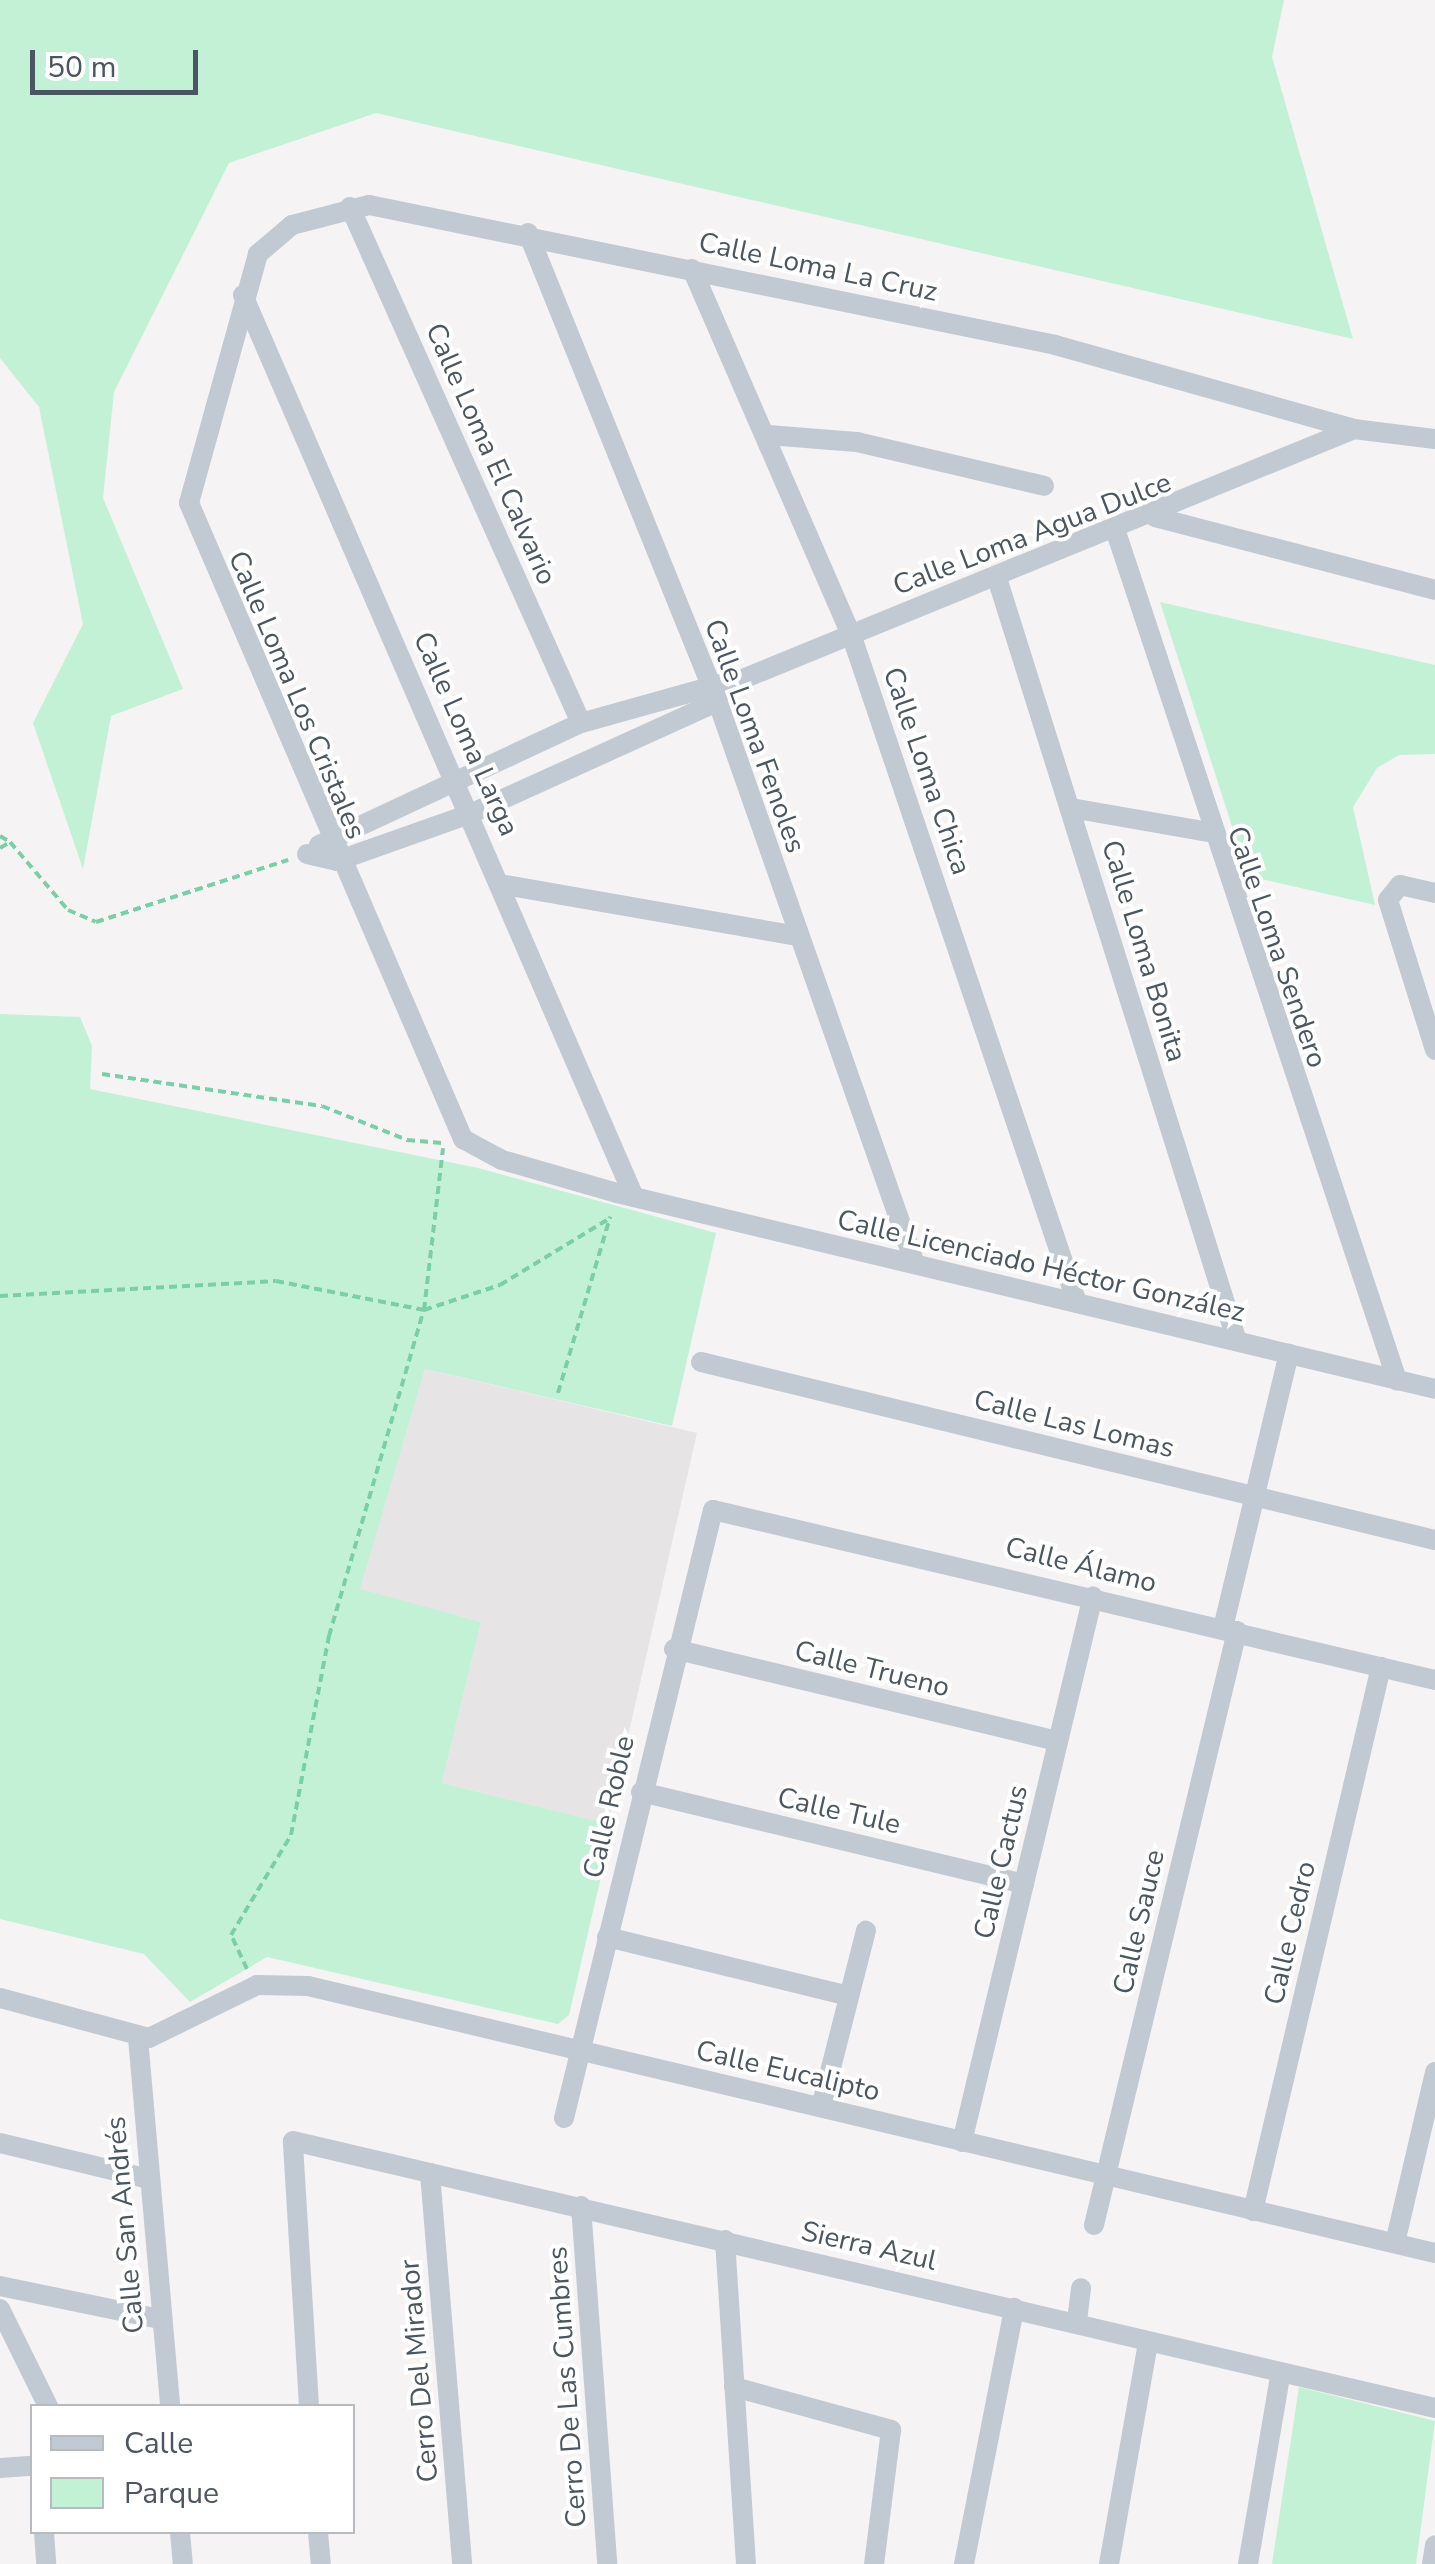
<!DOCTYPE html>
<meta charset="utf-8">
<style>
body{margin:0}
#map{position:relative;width:1435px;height:2564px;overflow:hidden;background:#f5f3f3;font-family:"Nunito Sans",sans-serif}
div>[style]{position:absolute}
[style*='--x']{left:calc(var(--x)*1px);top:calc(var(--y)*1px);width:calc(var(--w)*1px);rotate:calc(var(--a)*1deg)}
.education>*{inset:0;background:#e6e4e5}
.green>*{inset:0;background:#c3f1d5}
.path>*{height:4px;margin-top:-2px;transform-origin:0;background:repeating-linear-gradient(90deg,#7ad0a6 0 8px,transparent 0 13px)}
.street>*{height:20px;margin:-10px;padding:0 10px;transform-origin:10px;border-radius:10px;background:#c1cad2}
span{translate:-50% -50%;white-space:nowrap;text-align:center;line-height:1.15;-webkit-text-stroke:8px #fff;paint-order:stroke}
.street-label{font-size:28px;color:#4a5661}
.legend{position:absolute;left:30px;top:2404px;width:325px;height:130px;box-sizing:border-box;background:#fff;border:2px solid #b7bbc0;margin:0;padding:12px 18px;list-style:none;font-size:30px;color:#4a5661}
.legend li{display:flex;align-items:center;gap:20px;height:50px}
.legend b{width:50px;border:2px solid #b7bbc0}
.scale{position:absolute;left:30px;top:50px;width:168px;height:45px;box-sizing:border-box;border:5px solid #4a5661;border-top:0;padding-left:12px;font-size:30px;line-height:35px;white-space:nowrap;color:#4a5661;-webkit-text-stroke:8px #fff;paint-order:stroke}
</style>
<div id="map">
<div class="education">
<div style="clip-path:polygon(425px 1369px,697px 1433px,608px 1824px,442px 1783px,481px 1622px,359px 1590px)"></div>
</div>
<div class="green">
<div style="clip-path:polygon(0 0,1284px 0,1272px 57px,1353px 339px,376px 113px,229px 163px,114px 392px,103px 498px,183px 689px,111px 716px,83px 869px,33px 723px,83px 624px,39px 407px,0 358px)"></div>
<div style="clip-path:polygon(1160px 602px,1435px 665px,1435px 754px,1399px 755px,1377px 768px,1353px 807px,1375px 905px,1248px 876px)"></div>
<div style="clip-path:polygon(0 1014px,80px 1017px,92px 1046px,90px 1089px,478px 1168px,716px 1233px,672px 1426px,425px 1369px,360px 1589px,481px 1622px,442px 1783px,613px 1825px,569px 2015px,558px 2024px,267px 1957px,190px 2002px,144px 1954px,0 1919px)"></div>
<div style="clip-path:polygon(1299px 2387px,1435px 2421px,1416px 2564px,1272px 2564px)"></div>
</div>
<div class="path">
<div style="--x:0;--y:836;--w:12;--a:31"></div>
<div style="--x:0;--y:848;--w:12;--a:-31"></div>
<div style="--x:10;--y:842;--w:89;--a:49.5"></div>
<div style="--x:68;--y:910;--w:30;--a:23"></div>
<div style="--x:96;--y:922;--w:202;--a:-17.9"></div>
<div style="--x:102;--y:1074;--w:222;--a:8.3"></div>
<div style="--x:322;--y:1106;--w:92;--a:21.8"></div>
<div style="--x:407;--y:1140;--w:35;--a:5"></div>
<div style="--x:0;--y:1296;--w:276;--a:-3.1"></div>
<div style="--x:276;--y:1281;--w:151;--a:11.1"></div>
<div style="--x:424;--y:1310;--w:80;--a:-18.2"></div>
<div style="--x:500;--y:1285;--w:129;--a:-31.3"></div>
<div style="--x:558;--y:1393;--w:184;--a:-73.5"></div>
<div style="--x:247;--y:1969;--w:38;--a:-115"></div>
<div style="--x:231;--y:1935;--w:117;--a:-59"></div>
<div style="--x:291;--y:1835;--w:203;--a:-79.2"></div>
<div style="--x:329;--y:1636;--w:340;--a:-73.8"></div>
<div style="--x:424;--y:1310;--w:163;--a:-83.3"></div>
</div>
<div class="street">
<div style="--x:350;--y:207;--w:565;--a:65.88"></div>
<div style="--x:528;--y:233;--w:504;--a:67.97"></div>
<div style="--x:717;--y:700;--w:598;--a:70.66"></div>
<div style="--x:692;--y:269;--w:398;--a:66.5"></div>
<div style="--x:851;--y:634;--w:706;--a:71.33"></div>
<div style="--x:243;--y:295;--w:983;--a:66.56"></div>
<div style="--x:768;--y:435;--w:89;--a:4.5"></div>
<div style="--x:857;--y:442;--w:192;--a:13.2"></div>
<div style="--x:1435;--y:439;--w:82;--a:-173"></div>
<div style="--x:1354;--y:429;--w:310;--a:-164.3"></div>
<div style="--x:1056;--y:345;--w:701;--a:-168.48"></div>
<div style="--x:369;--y:205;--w:80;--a:165.4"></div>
<div style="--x:292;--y:225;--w:45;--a:139.5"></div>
<div style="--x:258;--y:254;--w:258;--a:105.5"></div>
<div style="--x:189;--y:503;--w:693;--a:66.69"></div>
<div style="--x:463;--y:1139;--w:44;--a:28.3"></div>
<div style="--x:502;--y:1160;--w:120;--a:16"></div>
<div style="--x:617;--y:1193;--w:841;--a:13.47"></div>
<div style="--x:1155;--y:517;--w:289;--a:14.6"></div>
<div style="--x:1115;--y:529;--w:897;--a:71.67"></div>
<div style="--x:997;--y:578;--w:800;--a:72.54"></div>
<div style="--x:1071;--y:808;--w:139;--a:9.9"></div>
<div style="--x:319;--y:845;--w:289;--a:-25"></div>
<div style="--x:581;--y:723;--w:145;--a:-15.6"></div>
<div style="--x:307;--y:854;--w:31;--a:13"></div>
<div style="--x:337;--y:861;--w:141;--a:-19.5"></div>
<div style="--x:470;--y:814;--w:261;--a:-24.4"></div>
<div style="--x:708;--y:706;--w:29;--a:-46"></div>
<div style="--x:728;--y:685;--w:676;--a:-22.24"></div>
<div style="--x:505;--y:885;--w:295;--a:9.9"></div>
<div style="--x:1435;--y:893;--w:36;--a:-167"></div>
<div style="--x:1400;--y:885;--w:19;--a:129"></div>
<div style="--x:1388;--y:900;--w:157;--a:72.6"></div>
<div style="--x:701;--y:1362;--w:755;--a:13.63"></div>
<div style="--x:1223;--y:1628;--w:282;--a:-76.5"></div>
<div style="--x:674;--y:1649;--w:395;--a:13.5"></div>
<div style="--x:641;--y:1792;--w:394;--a:13.5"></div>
<div style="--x:607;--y:1937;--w:249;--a:13.7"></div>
<div style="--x:0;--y:1998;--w:154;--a:15"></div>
<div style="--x:149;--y:2038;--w:120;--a:-26.1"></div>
<div style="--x:257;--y:1985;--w:51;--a:1.1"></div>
<div style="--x:308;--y:1986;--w:1158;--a:13.33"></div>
<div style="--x:138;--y:2038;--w:369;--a:85"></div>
<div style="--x:821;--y:2107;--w:182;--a:-75.7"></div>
<div style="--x:564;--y:2118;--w:626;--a:-76.23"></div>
<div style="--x:713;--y:1510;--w:742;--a:13.25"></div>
<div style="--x:962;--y:2142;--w:561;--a:-76.51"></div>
<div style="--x:0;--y:2143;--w:149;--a:13.6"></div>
<div style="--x:430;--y:2173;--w:392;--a:85.3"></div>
<div style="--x:581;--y:2206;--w:359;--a:85.8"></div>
<div style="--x:1253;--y:2211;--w:559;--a:-76.76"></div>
<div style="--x:1094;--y:2225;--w:611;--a:-76.46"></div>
<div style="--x:725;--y:2240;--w:325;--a:86.3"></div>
<div style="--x:1395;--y:2243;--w:176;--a:-76.8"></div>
<div style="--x:0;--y:2286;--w:163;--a:11.7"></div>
<div style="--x:0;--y:2309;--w:108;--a:63.7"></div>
<div style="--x:1077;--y:2321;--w:33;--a:-83"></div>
<div style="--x:734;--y:2387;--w:163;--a:15.3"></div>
<div style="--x:891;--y:2430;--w:135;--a:97.2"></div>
<div style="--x:309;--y:2406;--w:265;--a:-93.5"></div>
<div style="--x:293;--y:2141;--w:1173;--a:13.16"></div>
<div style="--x:0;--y:2468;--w:32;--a:-4"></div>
<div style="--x:44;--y:2532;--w:32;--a:86"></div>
<div style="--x:180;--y:2532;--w:32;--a:85"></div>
<div style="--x:318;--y:2532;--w:32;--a:85"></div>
<div style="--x:964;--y:2564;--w:261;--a:-78.9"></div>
<div style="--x:1109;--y:2564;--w:225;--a:-80"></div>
<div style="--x:1248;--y:2564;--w:191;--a:-80.3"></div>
<div style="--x:1432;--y:2564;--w:19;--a:-81"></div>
</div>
<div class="street-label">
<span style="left:818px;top:267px;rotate:12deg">Calle Loma La Cruz</span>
<span style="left:491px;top:454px;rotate:66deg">Calle Loma El Calvario</span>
<span style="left:1032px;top:534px;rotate:-21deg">Calle Loma Agua Dulce</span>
<span style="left:297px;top:695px;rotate:67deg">Calle Loma Los Cristales</span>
<span style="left:466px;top:734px;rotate:66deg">Calle Loma Larga</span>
<span style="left:755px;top:736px;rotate:70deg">Calle Loma Fenoles</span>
<span style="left:927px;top:771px;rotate:71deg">Calle Loma Chica</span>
<span style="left:1277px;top:947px;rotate:71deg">Calle Loma Sendero</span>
<span style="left:1144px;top:951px;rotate:73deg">Calle Loma Bonita</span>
<span style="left:1041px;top:1266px;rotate:13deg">Calle Licenciado Héctor González</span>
<span style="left:1074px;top:1424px;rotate:14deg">Calle Las Lomas</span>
<span style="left:1081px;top:1565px;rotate:14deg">Calle Álamo</span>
<span style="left:872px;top:1669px;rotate:14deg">Calle Trueno</span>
<span style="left:609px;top:1807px;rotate:-77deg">Calle Roble</span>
<span style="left:839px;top:1811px;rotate:13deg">Calle Tule</span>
<span style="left:1001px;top:1862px;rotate:-77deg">Calle Cactus</span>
<span style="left:1139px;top:1922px;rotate:-77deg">Calle Sauce</span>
<span style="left:1290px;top:1933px;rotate:-77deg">Calle Cedro</span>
<span style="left:788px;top:2071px;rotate:13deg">Calle Eucalipto</span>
<span style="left:125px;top:2225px;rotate:-95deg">Calle San Andrés</span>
<span style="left:869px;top:2246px;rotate:13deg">Sierra Azul</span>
<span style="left:419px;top:2371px;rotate:-95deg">Cerro Del Mirador</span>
<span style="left:567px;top:2387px;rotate:-94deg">Cerro De Las Cumbres</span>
</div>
<ul class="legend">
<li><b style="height:12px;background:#c1cad2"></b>Calle</li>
<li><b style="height:28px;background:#c3f1d5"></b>Parque</li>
</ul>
<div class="scale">50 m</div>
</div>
